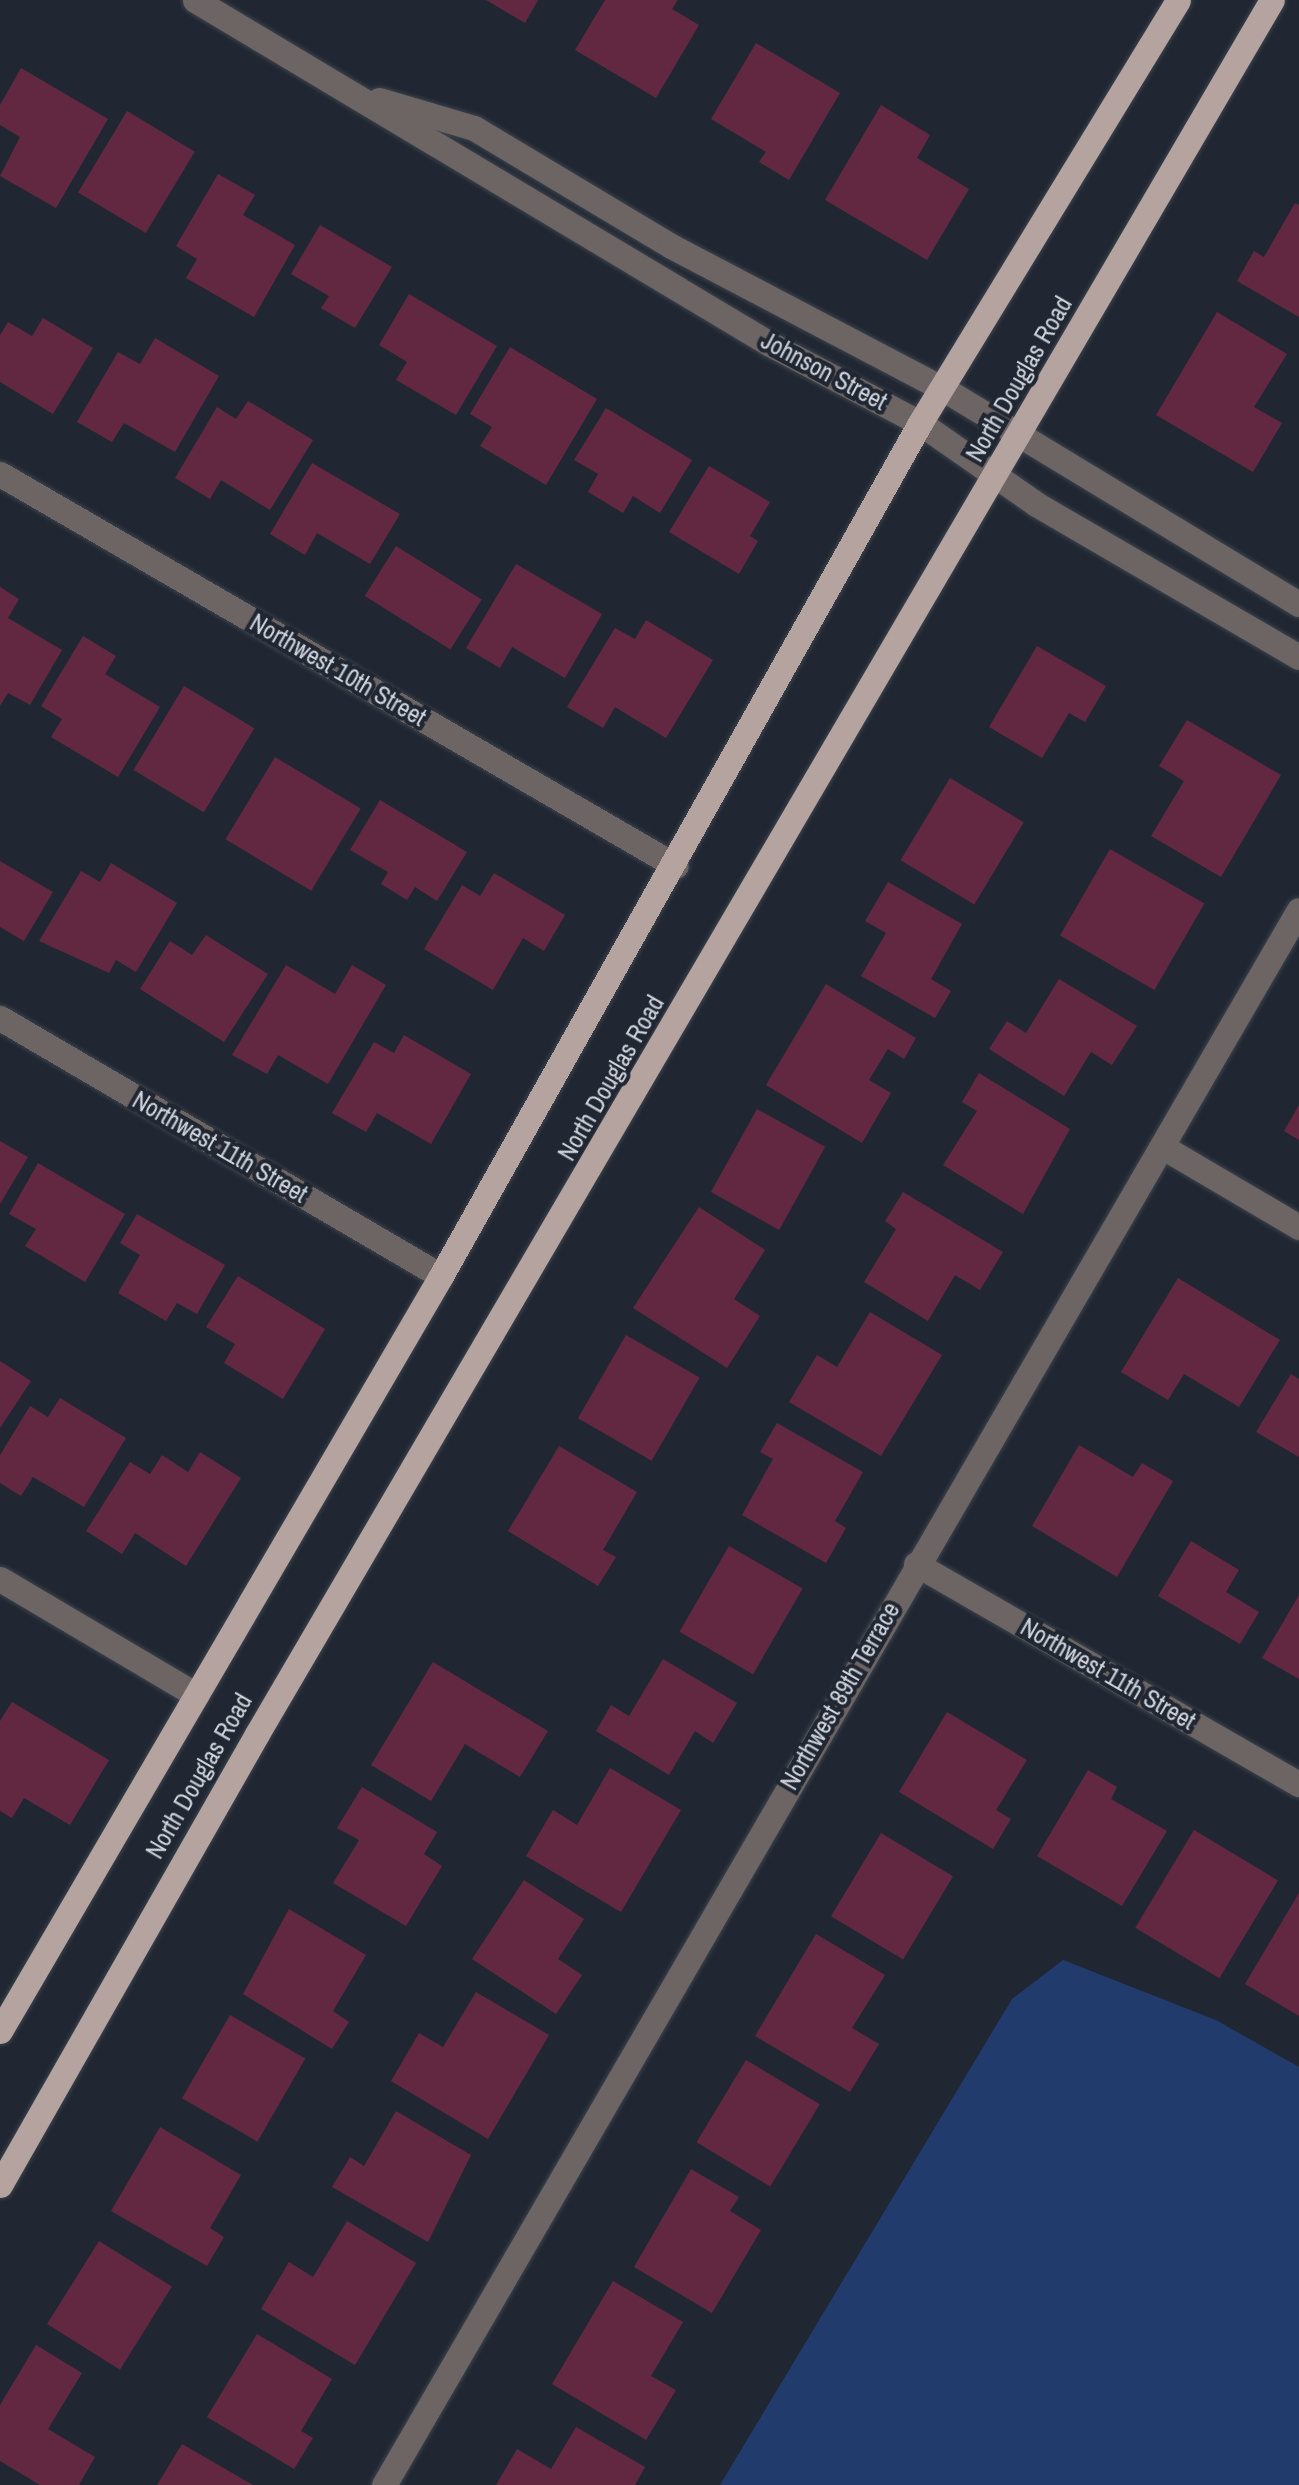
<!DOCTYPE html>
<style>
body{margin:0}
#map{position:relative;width:1299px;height:2485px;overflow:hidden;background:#202732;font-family:"Archivo Narrow",sans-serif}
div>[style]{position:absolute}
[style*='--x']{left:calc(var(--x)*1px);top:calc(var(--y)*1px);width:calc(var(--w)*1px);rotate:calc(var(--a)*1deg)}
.water>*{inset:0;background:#203b6c}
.building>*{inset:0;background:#632841;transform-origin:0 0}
.roads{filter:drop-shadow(0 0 2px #3c434d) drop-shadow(0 0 2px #3c434d)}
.minor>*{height:25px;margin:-12.5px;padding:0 12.5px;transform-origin:12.5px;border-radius:12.5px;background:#6d6563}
.major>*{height:25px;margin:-12.5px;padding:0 12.5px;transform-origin:12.5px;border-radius:12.5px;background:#b4a39f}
span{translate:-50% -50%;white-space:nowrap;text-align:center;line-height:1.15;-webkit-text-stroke:8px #202732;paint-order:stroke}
.street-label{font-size:25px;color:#cfd3db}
</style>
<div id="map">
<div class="water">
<div style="clip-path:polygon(1063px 1960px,1216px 2020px,1299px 2067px,1299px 2485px,720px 2485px,1012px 1999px)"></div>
</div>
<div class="building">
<div style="clip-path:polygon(486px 0,538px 0,525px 23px)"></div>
<div style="clip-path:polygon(605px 0,678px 0,672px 9px,699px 25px,656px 98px,575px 50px)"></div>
<div style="clip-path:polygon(756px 43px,840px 93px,789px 180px,759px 162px,766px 152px,711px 119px)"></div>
<div style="clip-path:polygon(21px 68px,108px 119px,56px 208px,0 176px,20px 137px,0 125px,0 105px)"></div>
<div style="clip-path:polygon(881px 105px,930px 135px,917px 158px,969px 189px,927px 260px,825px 200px)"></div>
<div style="left:127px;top:111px;width:79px;height:95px;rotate:31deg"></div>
<div style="clip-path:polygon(218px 174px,255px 195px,243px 215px,295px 245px,254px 317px,186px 278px,197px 259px,176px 246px)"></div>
<div style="clip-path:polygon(1295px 203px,1299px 205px,1299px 317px,1237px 281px,1254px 251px,1264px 257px)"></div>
<div style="clip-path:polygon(320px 225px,392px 267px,355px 328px,321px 308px,329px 296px,291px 274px)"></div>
<div style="clip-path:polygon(409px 294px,497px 346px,456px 415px,396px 380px,407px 362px,379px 345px)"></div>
<div style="clip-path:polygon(1217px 312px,1287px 354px,1254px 407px,1282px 423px,1253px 472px,1156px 415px)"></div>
<div style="clip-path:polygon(43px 318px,93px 348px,53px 414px,0 382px,0 335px,8px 322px,32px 336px)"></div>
<div style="clip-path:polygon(155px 338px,219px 376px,175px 452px,124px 423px,112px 442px,77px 422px,118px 352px,140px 364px)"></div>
<div style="clip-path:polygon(510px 347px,597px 399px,546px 485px,480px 446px,492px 427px,470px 414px)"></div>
<div style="clip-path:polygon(248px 401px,313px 440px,270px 510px,221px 480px,210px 499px,175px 478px,217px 407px,236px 419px)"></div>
<div style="clip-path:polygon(606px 408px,692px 460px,660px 513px,633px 496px,623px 513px,588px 492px,598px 474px,574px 460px)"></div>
<div style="clip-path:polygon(312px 463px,400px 514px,370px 564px,317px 533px,305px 555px,270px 534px)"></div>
<div style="clip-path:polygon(709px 466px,770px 502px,750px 536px,758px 541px,739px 574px,669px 532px)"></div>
<div style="left:396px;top:546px;width:101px;height:59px;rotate:32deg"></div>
<div style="clip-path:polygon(516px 564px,602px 614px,565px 678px,512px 647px,500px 668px,466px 648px)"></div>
<div style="clip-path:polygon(0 587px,19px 599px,8px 618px,62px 650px,30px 705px,8px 693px,0 706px)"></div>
<div style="clip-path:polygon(646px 620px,713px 660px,666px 738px,615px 707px,603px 728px,567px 707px,615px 628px,635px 639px)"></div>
<div style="clip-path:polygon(83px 636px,116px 656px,105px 674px,160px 707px,118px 777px,51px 737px,62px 719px,41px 706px)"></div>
<div style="clip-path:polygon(1037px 646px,1106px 686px,1085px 722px,1069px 713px,1042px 758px,989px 727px)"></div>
<div style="left:184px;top:686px;width:82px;height:98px;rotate:31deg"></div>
<div style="clip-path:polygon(1187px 720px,1281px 775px,1221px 877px,1151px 836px,1184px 781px,1159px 766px)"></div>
<div style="left:275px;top:757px;width:100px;height:96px;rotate:31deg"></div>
<div style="left:950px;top:778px;width:86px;height:96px;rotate:31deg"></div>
<div style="clip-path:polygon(380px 800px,467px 852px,437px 901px,415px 887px,407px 900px,381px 884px,388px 872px,350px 850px)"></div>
<div style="left:1110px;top:849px;width:109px;height:100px;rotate:30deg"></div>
<div style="clip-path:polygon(0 861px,53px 892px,24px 941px,0 927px)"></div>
<div style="clip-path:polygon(111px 863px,177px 903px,136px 972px,116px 960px,109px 973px,39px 941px,81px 871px,100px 882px)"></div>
<div style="clip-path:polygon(494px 873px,565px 915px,544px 951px,523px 938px,493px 990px,424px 949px,462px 885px,480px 896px)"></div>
<div style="clip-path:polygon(888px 882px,962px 924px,931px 979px,951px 991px,935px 1018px,861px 976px,886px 933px,865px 921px)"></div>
<div style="clip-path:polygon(206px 935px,268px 974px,224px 1042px,140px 989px,170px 941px,192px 955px)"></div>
<div style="clip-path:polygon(286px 965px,335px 994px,352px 965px,386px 985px,328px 1084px,278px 1055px,267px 1074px,232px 1055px)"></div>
<div style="clip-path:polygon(1059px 979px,1137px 1026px,1112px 1065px,1091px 1052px,1064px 1096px,989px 1049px,1007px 1021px,1026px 1033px)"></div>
<div style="clip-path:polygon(826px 984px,916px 1038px,904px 1059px,888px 1049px,869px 1080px,891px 1093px,862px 1143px,766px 1085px)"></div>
<div style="clip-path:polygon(404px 1035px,471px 1074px,431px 1144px,377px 1113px,366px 1132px,332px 1113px,374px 1042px,394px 1053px)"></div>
<div style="clip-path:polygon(979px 1073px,1070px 1129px,1023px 1214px,943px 1165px,977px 1111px,962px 1102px)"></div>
<div style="clip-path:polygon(1299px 1105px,1299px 1140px,1284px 1131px)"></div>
<div style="left:757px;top:1109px;width:78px;height:95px;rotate:29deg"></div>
<div style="clip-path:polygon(0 1141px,28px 1157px,0 1204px)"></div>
<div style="clip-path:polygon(38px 1163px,125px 1214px,85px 1282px,25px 1246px,36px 1229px,9px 1214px)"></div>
<div style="clip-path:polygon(903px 1192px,1003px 1252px,980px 1290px,955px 1275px,928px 1321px,864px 1282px,896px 1229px,885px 1221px)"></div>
<div style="clip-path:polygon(699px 1207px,765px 1250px,734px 1299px,760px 1316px,727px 1368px,633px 1308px)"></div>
<div style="clip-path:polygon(137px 1214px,225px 1265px,197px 1314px,177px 1303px,166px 1321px,118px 1293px,140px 1255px,120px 1243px)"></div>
<div style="clip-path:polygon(238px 1276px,325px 1329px,283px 1399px,224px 1363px,235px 1344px,206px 1327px)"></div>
<div style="clip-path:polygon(1178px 1278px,1280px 1340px,1239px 1407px,1184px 1374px,1168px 1400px,1121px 1372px)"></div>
<div style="clip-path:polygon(870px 1312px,942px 1355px,881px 1456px,789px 1402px,817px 1355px,837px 1367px)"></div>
<div style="left:626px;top:1335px;width:85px;height:96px;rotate:30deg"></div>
<div style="clip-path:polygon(0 1361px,31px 1381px,0 1428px)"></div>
<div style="clip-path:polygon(1291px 1374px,1299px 1379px,1299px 1457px,1256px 1432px)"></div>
<div style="clip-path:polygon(60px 1398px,126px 1438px,84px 1507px,33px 1477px,21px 1496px,0 1483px,0 1455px,30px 1406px,48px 1417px)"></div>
<div style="clip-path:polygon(777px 1423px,863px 1472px,835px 1521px,846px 1528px,826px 1563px,742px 1515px,773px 1459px,760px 1452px)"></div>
<div style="clip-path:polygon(1079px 1445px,1133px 1477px,1142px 1463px,1173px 1481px,1117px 1577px,1032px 1526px)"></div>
<div style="clip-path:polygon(559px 1446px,637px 1492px,603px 1550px,616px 1557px,598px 1586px,508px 1531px)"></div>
<div style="clip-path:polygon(200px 1452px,241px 1478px,186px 1566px,135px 1533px,122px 1554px,86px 1531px,130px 1462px,150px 1474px,162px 1455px,188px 1472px)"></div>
<div style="clip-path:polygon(1191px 1541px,1239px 1570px,1226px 1592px,1259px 1612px,1240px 1644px,1158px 1596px)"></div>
<div style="left:729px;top:1546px;width:85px;height:99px;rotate:30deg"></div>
<div style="clip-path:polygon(1299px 1595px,1299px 1679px,1262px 1658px)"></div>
<div style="clip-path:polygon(663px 1659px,737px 1703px,713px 1743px,695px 1731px,669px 1775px,596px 1731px,611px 1705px,629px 1716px)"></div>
<div style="clip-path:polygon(433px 1662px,548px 1731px,520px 1777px,465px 1744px,431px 1801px,371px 1765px)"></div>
<div style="clip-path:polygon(12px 1702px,109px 1760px,70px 1825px,24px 1798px,12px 1818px,0 1811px,0 1721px)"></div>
<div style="clip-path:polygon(947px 1712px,1027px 1760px,996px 1810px,1011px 1819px,993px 1849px,899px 1792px)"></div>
<div style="clip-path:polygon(610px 1768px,681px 1810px,621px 1912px,526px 1856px,553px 1810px,577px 1825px)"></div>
<div style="clip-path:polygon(1088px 1770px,1117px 1787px,1111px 1799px,1167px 1831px,1122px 1906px,1037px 1856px)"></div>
<div style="clip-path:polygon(362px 1787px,437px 1832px,424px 1854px,442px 1866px,406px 1926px,333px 1883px,359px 1840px,337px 1828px)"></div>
<div style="left:1194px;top:1830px;width:98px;height:114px;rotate:31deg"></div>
<div style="left:881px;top:1833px;width:84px;height:97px;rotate:31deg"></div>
<div style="clip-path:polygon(524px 1880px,584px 1919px,558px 1959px,582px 1975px,556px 2014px,472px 1959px)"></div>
<div style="clip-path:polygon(1299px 1893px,1299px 2016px,1245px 1984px)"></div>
<div style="clip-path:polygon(289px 1909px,366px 1955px,333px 2011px,349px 2022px,332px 2049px,243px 1994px)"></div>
<div style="clip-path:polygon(816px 1934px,885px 1975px,852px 2028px,879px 2044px,850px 2092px,755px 2036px)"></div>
<div style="clip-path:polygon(476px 1992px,549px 2035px,488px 2139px,391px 2081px,419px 2033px,443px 2047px)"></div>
<div style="left:230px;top:2015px;width:87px;height:96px;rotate:30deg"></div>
<div style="left:746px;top:2060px;width:86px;height:96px;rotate:31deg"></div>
<div style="clip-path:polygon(396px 2111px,471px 2155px,428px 2242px,332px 2187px,350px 2157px,364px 2166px)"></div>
<div style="clip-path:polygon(160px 2127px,241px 2175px,210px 2228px,224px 2237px,207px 2266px,111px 2211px)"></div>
<div style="clip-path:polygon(691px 2169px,739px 2197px,730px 2211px,761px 2230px,712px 2313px,634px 2267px)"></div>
<div style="clip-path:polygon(347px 2221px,416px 2263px,355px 2365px,261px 2309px,289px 2262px,313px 2277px)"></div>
<div style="left:99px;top:2241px;width:86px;height:98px;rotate:32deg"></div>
<div style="clip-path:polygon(613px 2281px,683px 2322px,651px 2376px,676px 2390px,646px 2440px,552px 2384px)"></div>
<div style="clip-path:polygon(257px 2334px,332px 2379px,301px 2431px,313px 2438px,294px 2469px,207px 2417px)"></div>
<div style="clip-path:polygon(36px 2345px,82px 2373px,48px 2429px,95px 2457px,79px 2485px,40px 2485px,0 2461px,0 2405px)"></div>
<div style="clip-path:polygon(576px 2427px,645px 2467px,635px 2485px,496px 2485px,517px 2449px,551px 2469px)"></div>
<div style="clip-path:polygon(182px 2444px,253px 2485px,157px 2485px)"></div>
</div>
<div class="roads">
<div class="minor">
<div style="--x:195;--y:0;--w:670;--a:30.89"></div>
<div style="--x:770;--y:344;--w:170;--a:27.8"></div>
<div style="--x:920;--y:423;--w:141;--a:34.9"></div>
<div style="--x:1036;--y:504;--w:304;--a:30.2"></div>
<div style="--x:379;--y:100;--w:99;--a:16.4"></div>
<div style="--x:474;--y:128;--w:230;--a:30.9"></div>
<div style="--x:671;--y:246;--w:306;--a:27.7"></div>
<div style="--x:942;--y:388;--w:417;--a:31.2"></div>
<div style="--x:0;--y:474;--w:781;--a:30.11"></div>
<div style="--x:0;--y:1018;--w:511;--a:30.33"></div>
<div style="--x:1163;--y:1147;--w:158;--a:30.5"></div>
<div style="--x:916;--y:1564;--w:442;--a:29.9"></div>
<div style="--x:0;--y:1579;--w:228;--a:30.6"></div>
<div style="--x:384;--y:2485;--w:1821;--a:-59.85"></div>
</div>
<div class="major">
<div style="--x:0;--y:2031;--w:874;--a:-59.71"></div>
<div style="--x:441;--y:1276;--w:978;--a:-60.68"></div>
<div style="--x:920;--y:423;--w:495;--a:-58.6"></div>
<div style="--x:0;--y:2185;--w:519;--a:-60.32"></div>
<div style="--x:257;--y:1734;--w:2009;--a:-59.66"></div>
</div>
</div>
<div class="street-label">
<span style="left:824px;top:371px;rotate:28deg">Johnson Street</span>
<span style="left:1019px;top:379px;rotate:-60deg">North Douglas Road</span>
<span style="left:338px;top:670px;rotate:30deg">Northwest 10th Street</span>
<span style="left:611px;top:1078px;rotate:-60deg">North Douglas Road</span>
<span style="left:220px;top:1147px;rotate:30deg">Northwest 11th Street</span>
<span style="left:1108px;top:1674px;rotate:30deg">Northwest 11th Street</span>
<span style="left:840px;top:1696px;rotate:-60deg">Northwest 89th Terrace</span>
<span style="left:199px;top:1776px;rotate:-60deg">North Douglas Road</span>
</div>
</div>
